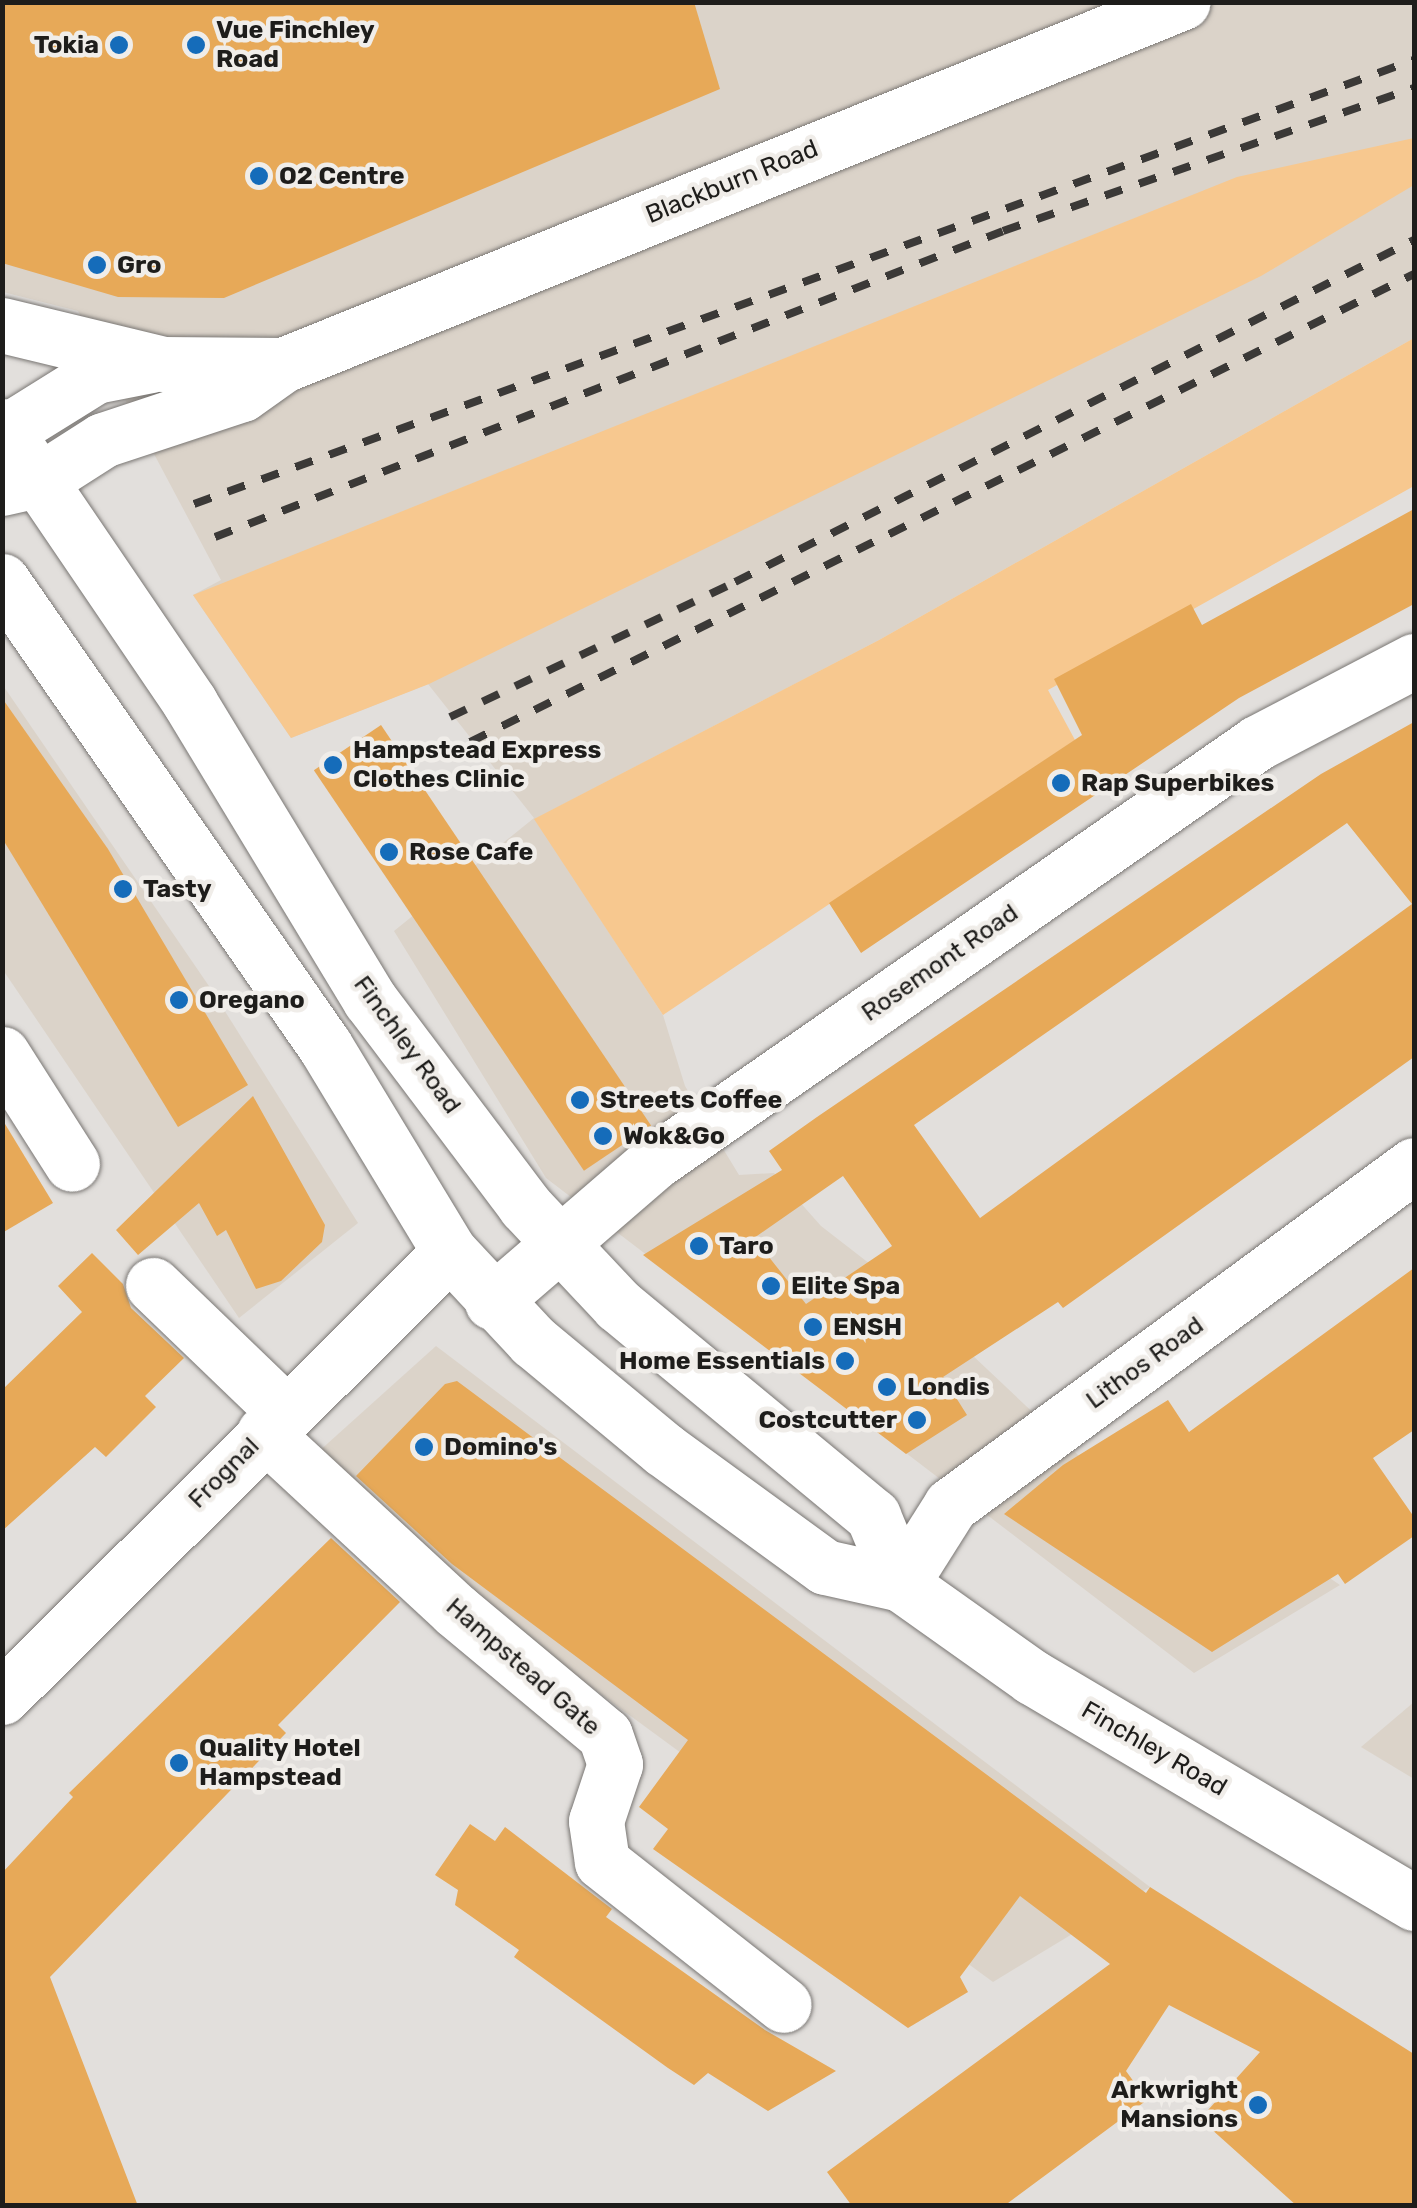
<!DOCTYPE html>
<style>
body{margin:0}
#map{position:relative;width:1417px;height:2208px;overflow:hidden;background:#e2dfdc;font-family:Rubik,sans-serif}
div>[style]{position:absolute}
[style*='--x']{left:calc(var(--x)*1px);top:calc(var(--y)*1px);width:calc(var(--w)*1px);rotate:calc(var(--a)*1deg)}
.built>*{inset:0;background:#dbd3c9}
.green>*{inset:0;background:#f7c88f}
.building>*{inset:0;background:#e7a958;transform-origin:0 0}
.roads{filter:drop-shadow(0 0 2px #797673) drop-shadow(0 0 2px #797673)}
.minor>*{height:55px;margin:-27.5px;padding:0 27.5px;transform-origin:27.5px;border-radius:27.5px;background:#fff}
.highway>*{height:55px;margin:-27.5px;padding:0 27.5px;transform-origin:27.5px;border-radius:27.5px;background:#fff}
.rail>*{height:8px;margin-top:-4px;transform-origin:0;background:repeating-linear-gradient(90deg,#3b3937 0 18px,transparent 0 36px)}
.dots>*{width:28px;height:28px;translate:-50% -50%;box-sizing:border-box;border:5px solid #f0ede9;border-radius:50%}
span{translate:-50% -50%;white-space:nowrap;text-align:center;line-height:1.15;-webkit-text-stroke:9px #f0ede9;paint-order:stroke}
.poi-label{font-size:25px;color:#1e1d1b;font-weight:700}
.left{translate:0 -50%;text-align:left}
.right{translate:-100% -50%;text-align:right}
.street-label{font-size:25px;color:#1e1d1b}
.frame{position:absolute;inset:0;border:5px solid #1e1d1b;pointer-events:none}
</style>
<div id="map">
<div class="built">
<div style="clip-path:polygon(3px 3px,1414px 3px,1414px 338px,879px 640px,535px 819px,663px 1015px,685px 1086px,739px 1175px,774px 1173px,821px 1226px,901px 1288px,1129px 1503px,1179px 1476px,1340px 1585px,1194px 1673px,546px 1178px,394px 931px,534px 818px,428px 684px,291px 738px,193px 595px,221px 580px,78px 311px,3px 292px)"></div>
<div style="clip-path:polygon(2px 684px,211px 989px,358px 1223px,239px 1318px,3px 970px)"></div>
<div style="clip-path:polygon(436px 1346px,1150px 1887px,993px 1982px,297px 1471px)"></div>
<div style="clip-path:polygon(1414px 1702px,1414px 1779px,1361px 1747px)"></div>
</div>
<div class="green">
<div style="clip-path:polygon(1414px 138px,1414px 185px,1261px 276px,429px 684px,291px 738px,193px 595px,1237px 177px)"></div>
<div style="clip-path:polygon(1414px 338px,1414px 486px,1048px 690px,1075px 740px,663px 1015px,534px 819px,879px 640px)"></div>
</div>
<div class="building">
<div style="clip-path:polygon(2px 2px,694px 2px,720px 89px,224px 298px,118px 297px,2px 263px)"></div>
<div style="clip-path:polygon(1414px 509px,1414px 604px,1239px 698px,861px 953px,829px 903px,1082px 735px,1054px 679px,1191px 604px,1202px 625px)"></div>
<div style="clip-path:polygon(2px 698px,108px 849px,248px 1085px,178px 1127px,2px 838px)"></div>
<div style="clip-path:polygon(evenodd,1414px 722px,1414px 1057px,1063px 1308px,1058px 1302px,943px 1377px,967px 1415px,906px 1454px,643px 1255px,782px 1170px,769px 1151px,817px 1117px,1321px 774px,1414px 722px,1347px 823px,1412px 904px,980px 1218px,914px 1125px,1347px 823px,1414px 722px,843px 1176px,892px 1246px,806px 1304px,754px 1238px,843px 1176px)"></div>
<div style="left:381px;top:725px;width:483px;height:81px;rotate:56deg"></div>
<div style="clip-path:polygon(253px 1096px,325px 1225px,322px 1242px,281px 1281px,256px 1289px,226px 1230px,217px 1236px,199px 1203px,138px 1255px,116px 1230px)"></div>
<div style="clip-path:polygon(2px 1119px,53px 1203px,2px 1233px)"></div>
<div style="clip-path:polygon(92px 1253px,123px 1284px,131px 1308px,184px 1358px,145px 1396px,156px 1407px,106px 1457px,95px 1447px,2px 1531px,2px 1390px,82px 1312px,58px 1286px)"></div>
<div style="clip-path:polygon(1414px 1268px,1414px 1430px,1373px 1458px,1414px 1517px,1414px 1536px,1345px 1584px,1338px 1574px,1212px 1652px,1004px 1514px,1063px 1465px,1168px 1400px,1189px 1432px)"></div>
<div style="clip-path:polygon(457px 1381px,1146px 1893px,1150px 1887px,1414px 2054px,1414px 2206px,1297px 2206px,1200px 2119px,1260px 2052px,1169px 2005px,1126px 2071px,1147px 2100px,1004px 2206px,852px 2206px,827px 2172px,1110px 1964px,1020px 1896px,960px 1977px,968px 1992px,908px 2028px,653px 1849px,668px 1829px,639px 1807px,688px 1740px,452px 1564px,356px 1476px,445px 1384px)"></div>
<div style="clip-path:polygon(331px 1538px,400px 1602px,278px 1725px,286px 1733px,50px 1977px,138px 2206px,2px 2206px,2px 1873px,73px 1797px,69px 1793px)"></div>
<div style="clip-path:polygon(470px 1824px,495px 1841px,505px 1827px,612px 1909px,606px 1917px,765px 2030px,836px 2071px,768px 2111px,708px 2073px,694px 2085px,668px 2068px,514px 1957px,519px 1950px,455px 1905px,458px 1890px,435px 1875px)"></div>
</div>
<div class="roads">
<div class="minor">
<div style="--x:2;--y:325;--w:166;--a:13.6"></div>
<div style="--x:163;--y:364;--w:120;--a:0.5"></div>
<div style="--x:2;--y:434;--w:110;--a:-31.9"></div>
<div style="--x:95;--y:376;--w:57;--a:-11.1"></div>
<div style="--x:2;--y:488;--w:41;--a:-12.7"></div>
<div style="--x:42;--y:479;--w:72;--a:-32.6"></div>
<div style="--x:103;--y:440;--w:146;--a:-18.3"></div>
<div style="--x:242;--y:394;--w:50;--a:-35.3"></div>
<div style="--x:283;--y:365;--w:970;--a:-21.97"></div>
<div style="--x:2;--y:1054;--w:130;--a:57.5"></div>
<div style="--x:153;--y:1285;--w:182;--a:43.9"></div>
<div style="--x:492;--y:1302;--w:214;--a:-40.8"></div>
<div style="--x:654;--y:1162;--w:734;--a:-34.79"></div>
<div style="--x:1257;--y:743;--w:177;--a:-27.6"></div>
<div style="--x:264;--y:1433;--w:260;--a:42.8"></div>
<div style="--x:455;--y:1610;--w:195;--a:39.8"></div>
<div style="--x:605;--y:1735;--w:31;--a:71"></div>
<div style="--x:615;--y:1764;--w:60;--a:108.4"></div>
<div style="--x:596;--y:1821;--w:41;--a:81.7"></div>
<div style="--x:602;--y:1862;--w:231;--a:38.2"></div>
<div style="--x:901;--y:1584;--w:93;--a:-57.7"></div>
<div style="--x:951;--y:1505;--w:574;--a:-36.29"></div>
<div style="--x:2;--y:1697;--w:631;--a:-44.81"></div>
</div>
<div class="highway">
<div style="--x:2;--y:426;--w:335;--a:55.8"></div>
<div style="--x:190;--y:703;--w:347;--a:58.8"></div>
<div style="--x:370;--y:1000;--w:258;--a:53"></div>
<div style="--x:525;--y:1206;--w:136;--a:46.8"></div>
<div style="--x:618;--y:1305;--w:331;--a:39.6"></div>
<div style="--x:873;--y:1516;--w:74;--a:67.6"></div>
<div style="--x:2;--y:581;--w:566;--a:55.22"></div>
<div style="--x:325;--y:1046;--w:241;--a:58.8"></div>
<div style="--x:450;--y:1252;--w:122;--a:47"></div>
<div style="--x:533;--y:1341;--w:169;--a:39.7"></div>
<div style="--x:663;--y:1449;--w:200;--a:36.1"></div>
<div style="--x:825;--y:1567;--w:78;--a:12.6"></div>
<div style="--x:901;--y:1584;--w:161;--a:35.4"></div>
<div style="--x:1032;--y:1677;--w:444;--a:30.6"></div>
</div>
</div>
<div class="rail">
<div style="--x:194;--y:504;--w:1298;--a:-20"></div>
<div style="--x:215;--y:537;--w:845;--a:-21.22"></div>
<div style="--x:1003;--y:231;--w:435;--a:-19.2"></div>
<div style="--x:450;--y:717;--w:315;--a:-25.3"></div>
<div style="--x:735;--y:582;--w:760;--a:-26.73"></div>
<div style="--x:470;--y:742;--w:1054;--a:-26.37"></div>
</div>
<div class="dots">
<div style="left:119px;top:45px;background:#156cba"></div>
<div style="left:196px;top:45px;background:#156cba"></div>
<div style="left:259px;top:176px;background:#156cba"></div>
<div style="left:97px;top:265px;background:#156cba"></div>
<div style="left:333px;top:765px;background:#156cba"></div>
<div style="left:1061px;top:783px;background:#156cba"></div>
<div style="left:389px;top:852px;background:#156cba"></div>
<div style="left:123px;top:889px;background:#156cba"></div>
<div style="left:179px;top:1000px;background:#156cba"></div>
<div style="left:580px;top:1100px;background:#156cba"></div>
<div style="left:603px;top:1136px;background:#156cba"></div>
<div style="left:699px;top:1246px;background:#156cba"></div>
<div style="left:771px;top:1286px;background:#156cba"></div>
<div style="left:813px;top:1327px;background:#156cba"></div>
<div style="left:845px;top:1361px;background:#156cba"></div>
<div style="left:887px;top:1387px;background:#156cba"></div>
<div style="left:917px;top:1420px;background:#156cba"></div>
<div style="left:424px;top:1447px;background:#156cba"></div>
<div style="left:179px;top:1763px;background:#156cba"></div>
<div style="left:1258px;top:2105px;background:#156cba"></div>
</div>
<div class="poi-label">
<span class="left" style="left:216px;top:45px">Vue Finchley<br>Road</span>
<span class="right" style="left:99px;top:45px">Tokia</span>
<span class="left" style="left:279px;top:176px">O2 Centre</span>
<span class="left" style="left:117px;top:265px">Gro</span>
<span class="left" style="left:353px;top:765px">Hampstead Express<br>Clothes Clinic</span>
<span class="left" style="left:1081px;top:783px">Rap Superbikes</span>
<span class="left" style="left:409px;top:852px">Rose Cafe</span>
<span class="left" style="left:143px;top:889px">Tasty</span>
<span class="left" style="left:199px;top:1000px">Oregano</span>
<span class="left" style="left:600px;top:1100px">Streets Coffee</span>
<span class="left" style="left:623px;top:1136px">Wok&amp;Go</span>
<span class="left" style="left:719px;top:1246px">Taro</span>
<span class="left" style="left:791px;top:1286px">Elite Spa</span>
<span class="left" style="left:833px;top:1327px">ENSH</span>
<span class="right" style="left:825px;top:1361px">Home Essentials</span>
<span class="left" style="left:907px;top:1387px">Londis</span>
<span class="right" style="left:897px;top:1420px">Costcutter</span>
<span class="left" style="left:444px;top:1447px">Domino's</span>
<span class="left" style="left:199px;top:1763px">Quality Hotel<br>Hampstead</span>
<span class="right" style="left:1238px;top:2105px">Arkwright<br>Mansions</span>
</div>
<div class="street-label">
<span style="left:732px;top:182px;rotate:-22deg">Blackburn Road</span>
<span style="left:940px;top:963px;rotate:-35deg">Rosemont Road</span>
<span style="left:407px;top:1045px;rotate:54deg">Finchley Road</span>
<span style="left:1145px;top:1363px;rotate:-36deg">Lithos Road</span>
<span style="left:224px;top:1473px;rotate:-45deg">Frognal</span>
<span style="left:523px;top:1667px;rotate:41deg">Hampstead Gate</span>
<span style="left:1154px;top:1749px;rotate:30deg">Finchley Road</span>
</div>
<div class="frame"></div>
</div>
